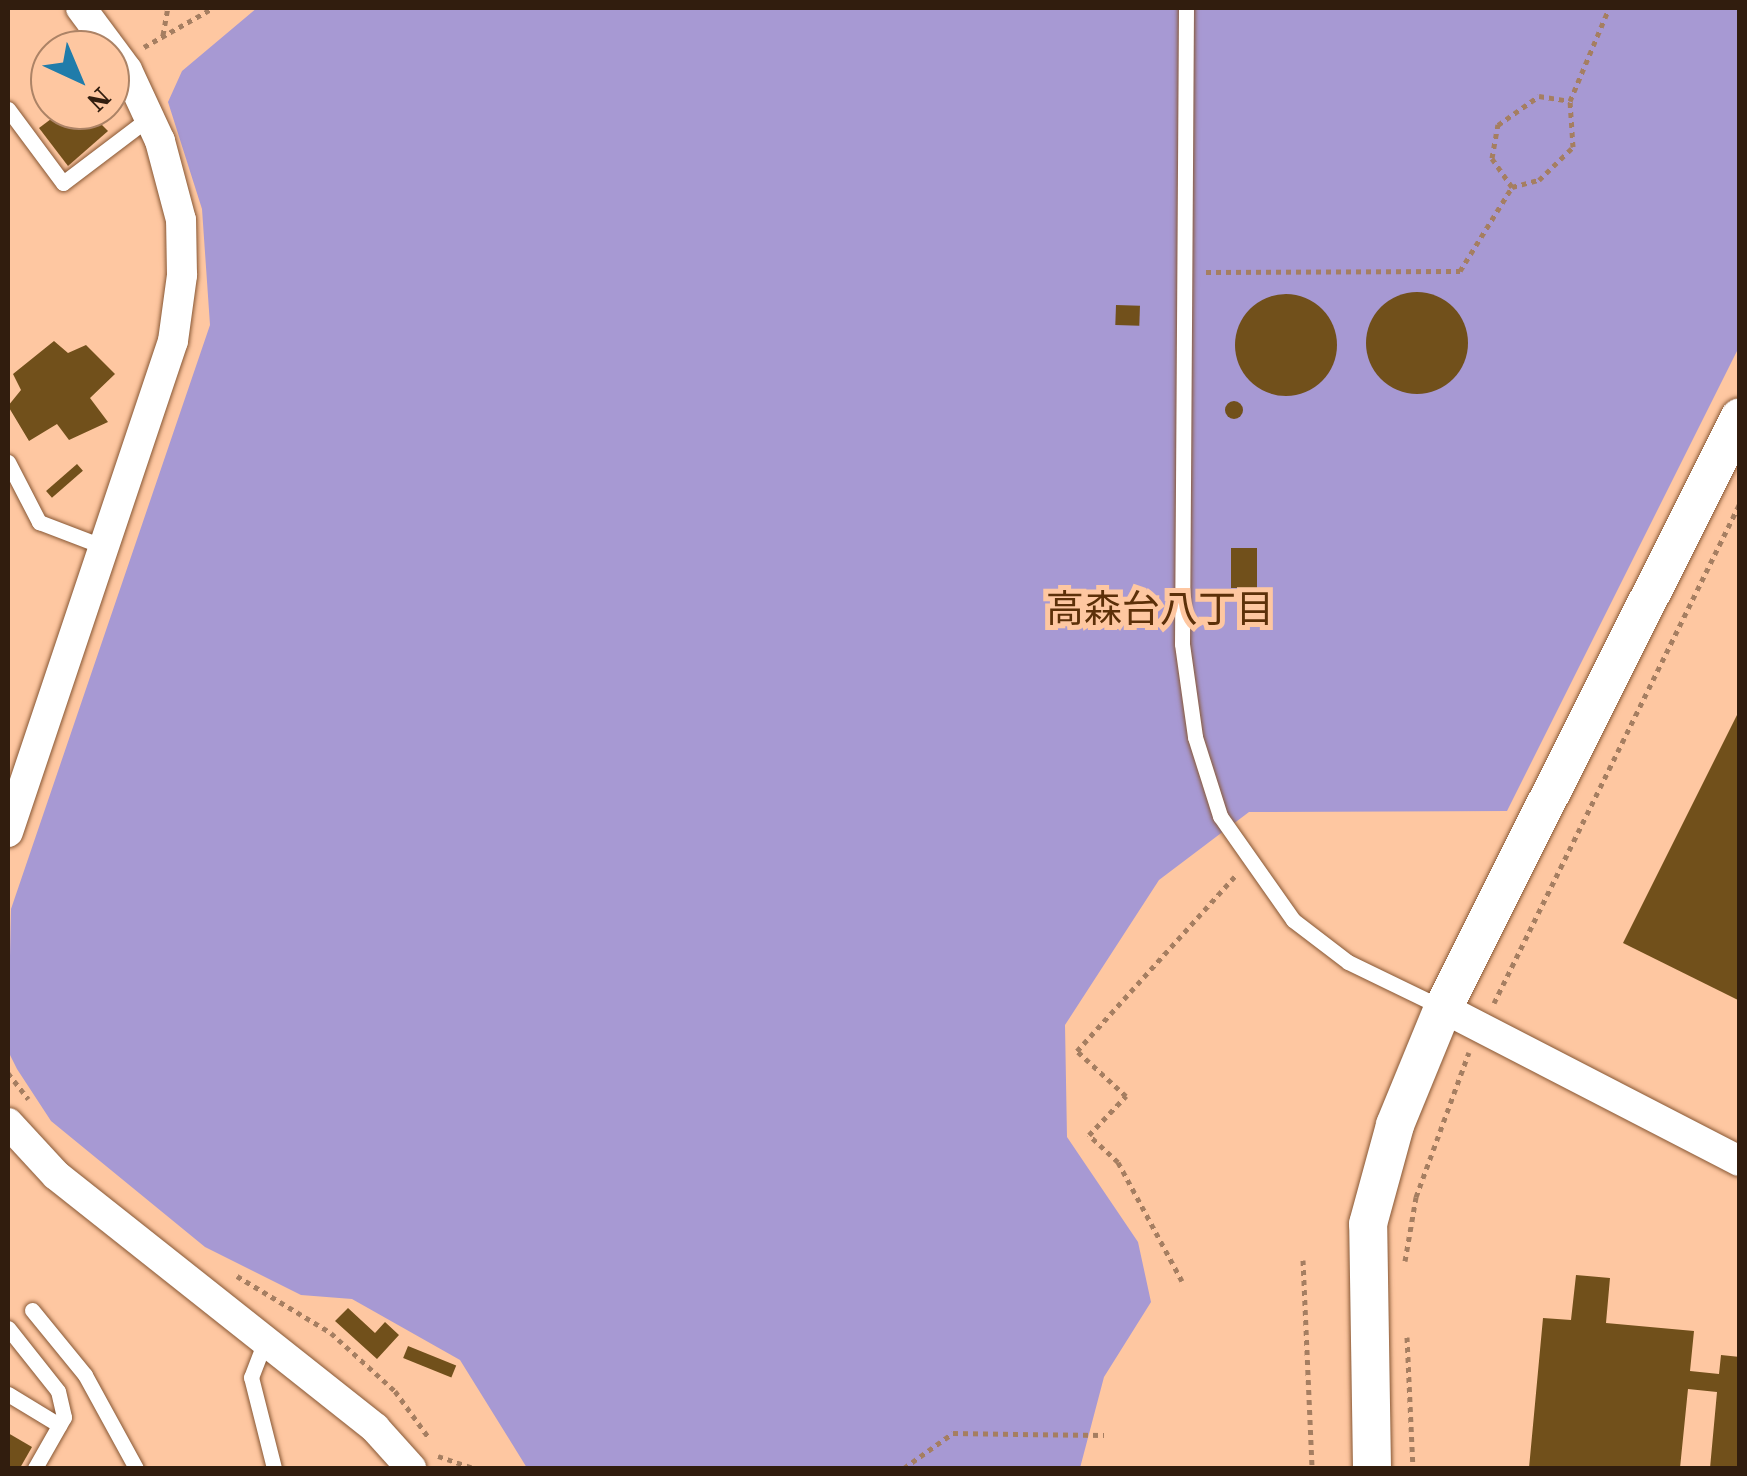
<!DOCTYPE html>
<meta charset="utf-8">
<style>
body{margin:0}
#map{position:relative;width:1747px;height:1476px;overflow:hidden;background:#fec7a1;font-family:"Source Serif 4","Noto Sans JP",serif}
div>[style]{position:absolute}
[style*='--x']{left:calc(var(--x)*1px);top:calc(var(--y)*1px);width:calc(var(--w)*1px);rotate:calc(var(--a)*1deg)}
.forest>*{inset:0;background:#a799d3}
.building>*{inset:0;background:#71501b;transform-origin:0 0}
.round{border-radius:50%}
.path>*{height:5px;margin-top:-2.5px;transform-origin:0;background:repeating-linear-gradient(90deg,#a57e61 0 5px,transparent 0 10px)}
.roads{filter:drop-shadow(0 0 2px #875734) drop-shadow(0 0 2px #875734)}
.service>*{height:15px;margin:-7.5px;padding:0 7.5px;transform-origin:7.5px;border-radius:7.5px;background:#fff}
.minor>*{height:30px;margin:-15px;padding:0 15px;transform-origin:15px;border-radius:15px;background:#fff}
.tertiary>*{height:38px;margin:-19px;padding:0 19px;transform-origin:19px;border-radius:19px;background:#fff}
span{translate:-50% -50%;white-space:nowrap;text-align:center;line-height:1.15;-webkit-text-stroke:10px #fec7a1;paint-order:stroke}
.neighbourhood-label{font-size:38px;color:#5c3009}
.frame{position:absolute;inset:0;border:10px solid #311d0e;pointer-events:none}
.north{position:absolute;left:30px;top:30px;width:100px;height:100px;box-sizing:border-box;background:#fec7a1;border:2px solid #ac8366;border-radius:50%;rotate:136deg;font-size:28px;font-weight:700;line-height:40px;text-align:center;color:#311d0e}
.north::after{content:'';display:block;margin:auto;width:35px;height:45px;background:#207caa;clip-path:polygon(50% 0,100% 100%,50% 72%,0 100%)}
</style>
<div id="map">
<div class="forest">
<div style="clip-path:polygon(257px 8px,1739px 8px,1739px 347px,1507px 811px,1249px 812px,1159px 880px,1065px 1025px,1067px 1137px,1138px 1242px,1151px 1302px,1104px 1377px,1080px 1468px,527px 1468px,460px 1360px,352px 1299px,301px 1295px,205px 1247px,51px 1121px,17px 1069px,8px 1051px,11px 909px,210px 325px,202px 209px,168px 102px,182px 71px)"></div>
</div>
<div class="building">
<div style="clip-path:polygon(63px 110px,87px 110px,108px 131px,68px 166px,39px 128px)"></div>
<div class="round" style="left:1366px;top:292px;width:102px;height:102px"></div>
<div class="round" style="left:1235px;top:294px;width:102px;height:102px"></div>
<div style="left:1116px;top:305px;width:24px;height:20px;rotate:2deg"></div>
<div style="clip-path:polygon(54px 341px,68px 353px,86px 345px,115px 374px,90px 398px,108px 422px,69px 440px,57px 424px,29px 441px,8px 406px,21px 390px,13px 374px)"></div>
<div class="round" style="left:1225px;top:401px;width:18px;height:18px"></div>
<div style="left:77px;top:464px;width:9px;height:41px;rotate:49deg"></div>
<div style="left:1231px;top:548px;width:26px;height:40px"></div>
<div style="clip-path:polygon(1740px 709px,1740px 1001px,1623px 943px)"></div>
<div style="clip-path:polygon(1576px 1275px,1610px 1278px,1606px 1323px,1694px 1331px,1690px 1371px,1719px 1374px,1721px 1355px,1740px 1357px,1740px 1468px,1710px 1468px,1717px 1392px,1688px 1389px,1680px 1468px,1529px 1468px,1543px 1318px,1571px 1320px)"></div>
<div style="clip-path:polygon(348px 1308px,375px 1333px,385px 1322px,399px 1335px,377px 1359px,335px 1321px)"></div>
<div style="left:408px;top:1346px;width:52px;height:13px;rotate:22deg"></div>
<div style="clip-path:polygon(8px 1433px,32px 1447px,20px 1468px,8px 1468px)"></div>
</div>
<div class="path">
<div style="--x:163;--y:35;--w:27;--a:-80"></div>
<div style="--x:144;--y:47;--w:79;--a:-29.5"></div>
<div style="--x:1512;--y:187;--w:35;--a:-125"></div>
<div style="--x:1492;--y:158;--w:34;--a:-80"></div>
<div style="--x:1498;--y:125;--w:50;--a:-35.3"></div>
<div style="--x:1539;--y:96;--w:31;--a:9"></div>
<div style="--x:1206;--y:272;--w:254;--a:-0.2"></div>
<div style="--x:1460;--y:271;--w:99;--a:-58.2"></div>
<div style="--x:1512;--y:187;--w:28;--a:-15"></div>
<div style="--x:1539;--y:180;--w:47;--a:-44.1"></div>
<div style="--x:1573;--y:147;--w:46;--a:-93.7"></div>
<div style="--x:1570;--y:101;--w:101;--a:-67.2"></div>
<div style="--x:1494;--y:1003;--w:557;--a:-63.8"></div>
<div style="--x:8;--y:1073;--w:33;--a:52"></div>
<div style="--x:1303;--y:1260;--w:208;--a:87.5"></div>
<div style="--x:1405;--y:1261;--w:65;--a:-80.2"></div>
<div style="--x:1416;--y:1197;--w:154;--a:-69.9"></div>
<div style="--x:237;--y:1276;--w:110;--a:31.2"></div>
<div style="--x:331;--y:1333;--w:86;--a:42.2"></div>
<div style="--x:395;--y:1391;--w:58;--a:54.1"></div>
<div style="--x:1182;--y:1281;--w:135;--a:-118.3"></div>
<div style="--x:1118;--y:1162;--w:40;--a:-137"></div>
<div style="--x:1089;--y:1135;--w:54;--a:-46.5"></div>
<div style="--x:1126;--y:1096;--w:67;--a:-137.4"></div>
<div style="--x:1077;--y:1051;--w:237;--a:-47.9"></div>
<div style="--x:1407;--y:1337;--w:131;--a:87.4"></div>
<div style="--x:438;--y:1456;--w:36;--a:19"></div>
<div style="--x:904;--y:1468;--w:60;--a:-35.5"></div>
<div style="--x:953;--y:1433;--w:151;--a:0.8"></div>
</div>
<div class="roads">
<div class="service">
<div style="--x:1186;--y:8;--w:636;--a:90.36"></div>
<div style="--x:1182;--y:644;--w:94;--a:82"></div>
<div style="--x:1195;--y:737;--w:83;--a:72.4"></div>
<div style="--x:1220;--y:816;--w:127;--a:54.9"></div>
<div style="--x:1293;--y:920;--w:69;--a:37.4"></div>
<div style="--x:1348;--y:962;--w:106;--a:25.8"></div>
<div style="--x:8;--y:109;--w:92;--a:53.4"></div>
<div style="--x:63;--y:183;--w:108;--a:-37.1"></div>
<div style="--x:8;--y:462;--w:68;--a:62.7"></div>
<div style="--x:39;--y:522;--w:70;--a:21"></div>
<div style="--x:32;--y:1310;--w:84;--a:50.8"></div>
<div style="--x:85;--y:1375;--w:106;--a:61.3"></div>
<div style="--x:8;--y:1328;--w:80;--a:51.6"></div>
<div style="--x:58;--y:1391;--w:27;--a:77"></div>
<div style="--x:64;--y:1417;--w:59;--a:119.6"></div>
<div style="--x:265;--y:1341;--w:39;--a:111"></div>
<div style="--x:251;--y:1377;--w:94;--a:75.8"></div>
<div style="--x:8;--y:1394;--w:60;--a:31.3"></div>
</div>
<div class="minor">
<div style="--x:8;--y:832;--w:518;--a:-71.43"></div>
<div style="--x:173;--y:341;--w:67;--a:-82.2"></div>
<div style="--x:182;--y:275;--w:55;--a:-91"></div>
<div style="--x:181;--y:220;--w:82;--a:-104.9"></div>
<div style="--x:160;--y:141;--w:78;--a:-114.9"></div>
<div style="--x:127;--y:70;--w:77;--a:-126.6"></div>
<div style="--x:1443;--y:1008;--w:334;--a:27.3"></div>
<div style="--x:8;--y:1123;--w:71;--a:47.3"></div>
<div style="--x:56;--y:1175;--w:407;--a:38.4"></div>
<div style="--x:375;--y:1428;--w:54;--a:48"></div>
</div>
<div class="tertiary">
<div style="--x:1372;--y:1468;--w:244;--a:-90.9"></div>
<div style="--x:1368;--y:1224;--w:103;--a:-74.7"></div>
<div style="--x:1395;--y:1125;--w:126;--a:-67.7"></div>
<div style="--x:1443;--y:1008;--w:661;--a:-63.32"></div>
</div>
</div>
<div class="neighbourhood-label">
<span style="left:1160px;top:610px">高森台八丁目</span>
</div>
<div class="frame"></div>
<div class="north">N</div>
</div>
